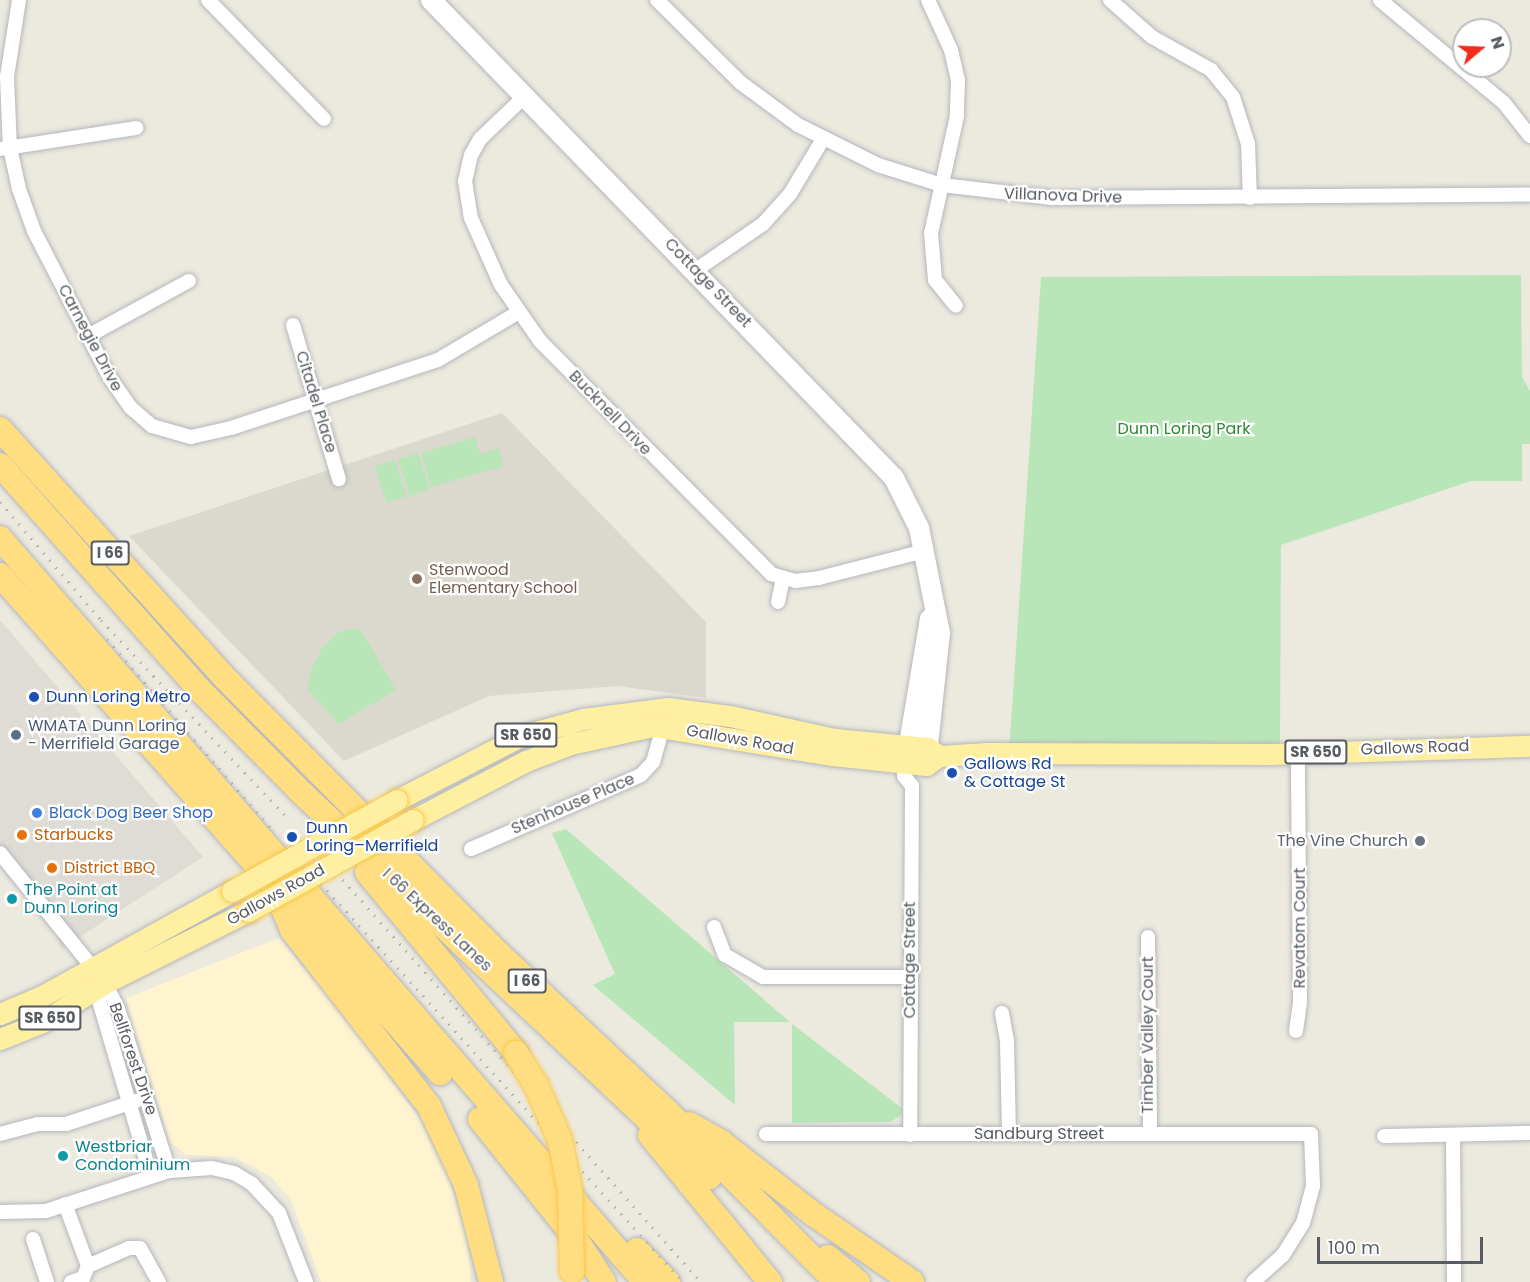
<!DOCTYPE html>
<meta charset="utf-8">
<style>
body{margin:0}
#map{position:relative;width:1530px;height:1282px;overflow:hidden;background:#ece9de;font-family:Poppins,sans-serif}
div>[style]{position:absolute}
[style*='--x']{left:calc(var(--x)*1px);top:calc(var(--y)*1px);width:calc(var(--w)*1px);rotate:calc(var(--a)*1deg)}
.commercial>*{inset:0;background:#fff4d0}
.industrial>*{inset:0;background:#dfdcd6}
.education>*{inset:0;background:#dbd8cd}
.green>*{inset:0;background:#b9e6b8;transform-origin:0 0}
.roads{filter:drop-shadow(0 0 2px #b4b7bd) drop-shadow(0 0 2px #b4b7bd)}
.street>*{height:14px;margin:-7px;padding:0 7px;transform-origin:7px;border-radius:7px;background:#fff}
.secondary>*{height:20px;margin:-10px;padding:0 10px;transform-origin:10px;border-radius:10px;background:#fff}
.primary>*{height:21px;margin:-10.5px;padding:0 10.5px;transform-origin:10.5px;border-radius:10.5px;background:#ffefa0}
.highway>*{height:24px;margin:-12px;padding:0 12px;transform-origin:12px;border-radius:12px;background:#ffde82}
.rail>*{height:3px;margin-top:-1.5px;transform-origin:0;background:repeating-linear-gradient(90deg,#b1b2b2 0 1.5px,transparent 0 9.5px)}
.bridges{filter:drop-shadow(0 0 2px #f9c74a) drop-shadow(0 0 2px #f9c74a)}
.primary-bridge>*{height:21px;margin:-10.5px;padding:0 10.5px;transform-origin:10.5px;border-radius:10.5px;background:#ffefa0}
.highway-bridge>*{height:24px;margin:-12px;padding:0 12px;transform-origin:12px;border-radius:12px;background:#ffde82}
.dots>*{width:16px;height:16px;translate:-50% -50%;box-sizing:border-box;border:3px solid #fff;border-radius:50%}
span{translate:-50% -50%;white-space:nowrap;text-align:center;line-height:1.15;-webkit-text-stroke:4.5px #fff;paint-order:stroke}
.shield-label span{padding:2px 4px;background:#fff;border:2px solid;border-radius:4px;-webkit-text-stroke-width:0}
.shield-label{font-size:15px;color:#575c61;font-weight:700}
.street-label{font-size:16px;color:#575c61}
.park-label{font-size:16px;color:#308733}
.education-label{font-size:16px;color:#785e54}
.left{translate:0 -50%;text-align:left}
.transit-label{font-size:16px;color:#164399}
.service-label{font-size:16px;color:#4e5e75}
.shop-label{font-size:16px;color:#366cbe}
.food-label{font-size:16px;color:#c56008}
.worship-label{font-size:16px;color:#5b616d}
.right{translate:-100% -50%;text-align:right}
.culture-label{font-size:16px;color:#0d838f}
.north{position:absolute;left:1452px;top:18px;width:60px;height:60px;box-sizing:border-box;background:#fff;border:2px solid #bcbec0;border-radius:50%;rotate:71deg;font-size:16px;font-weight:700;line-height:24px;text-align:center;color:#575c61}
.north::after{content:'';display:block;margin:auto;width:21px;height:27px;background:#f32c1d;clip-path:polygon(50% 0,100% 100%,50% 72%,0 100%)}
.scale{position:absolute;left:1317px;top:1237px;width:166px;height:27px;box-sizing:border-box;border:3px solid #575c61;border-top:0;padding-left:8px;font-size:18px;line-height:21px;white-space:nowrap;color:#575c61;-webkit-text-stroke:4px #fff;paint-order:stroke}
</style>
<div id="map">
<div class="commercial">
<div style="clip-path:polygon(279px 938px,351px 1025px,421px 1121px,448px 1176px,467px 1238px,471px 1282px,321px 1282px,292px 1202px,272px 1177px,234px 1157px,186px 1155px,170px 1142px,126px 998px)"></div>
</div>
<div class="industrial">
<div style="clip-path:polygon(0 620px,203px 857px,61px 949px,56px 930px,0 864px)"></div>
</div>
<div class="education">
<div style="clip-path:polygon(502px 413px,706px 622px,706px 698px,618px 686px,489px 696px,344px 761px,129px 536px)"></div>
</div>
<div class="green">
<div style="clip-path:polygon(1521px 275px,1522px 377px,1530px 391px,1530px 444px,1522px 444px,1522px 481px,1471px 481px,1281px 545px,1280px 753px,1009px 753px,1041px 277px)"></div>
<div style="clip-path:polygon(475px 437px,480px 454px,498px 448px,503px 466px,431px 487px,421px 453px)"></div>
<div style="left:418px;top:453px;width:38px;height:21px;rotate:72deg"></div>
<div style="left:395px;top:460px;width:38px;height:21px;rotate:72deg"></div>
<div style="clip-path:polygon(351px 629px,361px 630px,396px 690px,339px 724px,308px 691px,310px 671px,322px 648px,340px 631px)"></div>
<div style="clip-path:polygon(566px 829px,790px 1022px,734px 1022px,735px 1105px,593px 985px,615px 974px,552px 833px)"></div>
<div style="clip-path:polygon(792px 1024px,903px 1109px,901px 1115px,891px 1122px,792px 1123px)"></div>
</div>
<div class="roads">
<div class="street">
<div style="--x:19;--y:0;--w:78;--a:98.9"></div>
<div style="--x:7;--y:77;--w:71;--a:87.6"></div>
<div style="--x:10;--y:148;--w:42;--a:77.6"></div>
<div style="--x:19;--y:189;--w:45;--a:70.3"></div>
<div style="--x:34;--y:231;--w:165;--a:62.7"></div>
<div style="--x:110;--y:378;--w:35;--a:55"></div>
<div style="--x:130;--y:407;--w:29;--a:41"></div>
<div style="--x:152;--y:426;--w:41;--a:15.8"></div>
<div style="--x:191;--y:437;--w:41;--a:-12.7"></div>
<div style="--x:231;--y:428;--w:218;--a:-18.2"></div>
<div style="--x:438;--y:360;--w:92;--a:-30.7"></div>
<div style="--x:208;--y:0;--w:166;--a:45.7"></div>
<div style="--x:657;--y:0;--w:118;--a:44.7"></div>
<div style="--x:741;--y:83;--w:71;--a:36.4"></div>
<div style="--x:798;--y:125;--w:89;--a:26.6"></div>
<div style="--x:878;--y:165;--w:67;--a:17.4"></div>
<div style="--x:942;--y:185;--w:111;--a:6.7"></div>
<div style="--x:1052;--y:198;--w:478;--a:-0.4"></div>
<div style="--x:928;--y:0;--w:55;--a:65.3"></div>
<div style="--x:951;--y:50;--w:31;--a:77"></div>
<div style="--x:958;--y:80;--w:36;--a:92"></div>
<div style="--x:957;--y:116;--w:120;--a:102.5"></div>
<div style="--x:931;--y:233;--w:47;--a:85.1"></div>
<div style="--x:935;--y:280;--w:33;--a:51"></div>
<div style="--x:1110;--y:0;--w:56;--a:41.4"></div>
<div style="--x:1152;--y:37;--w:68;--a:29.2"></div>
<div style="--x:1211;--y:70;--w:35;--a:51"></div>
<div style="--x:1233;--y:97;--w:49;--a:72.3"></div>
<div style="--x:1248;--y:144;--w:54;--a:87.9"></div>
<div style="--x:1380;--y:0;--w:161;--a:39.7"></div>
<div style="--x:1504;--y:103;--w:42;--a:51.8"></div>
<div style="--x:525;--y:96;--w:62;--a:136.3"></div>
<div style="--x:480;--y:139;--w:18;--a:119"></div>
<div style="--x:471;--y:155;--w:27;--a:103"></div>
<div style="--x:465;--y:181;--w:37;--a:81"></div>
<div style="--x:471;--y:218;--w:73;--a:65.9"></div>
<div style="--x:501;--y:285;--w:68;--a:55.1"></div>
<div style="--x:540;--y:341;--w:328;--a:45.2"></div>
<div style="--x:771;--y:574;--w:25;--a:16"></div>
<div style="--x:795;--y:581;--w:24;--a:-7"></div>
<div style="--x:819;--y:578;--w:109;--a:-14.3"></div>
<div style="--x:0;--y:149;--w:138;--a:-8.8"></div>
<div style="--x:696;--y:270;--w:81;--a:-34.5"></div>
<div style="--x:763;--y:224;--w:40;--a:-48"></div>
<div style="--x:790;--y:194;--w:64;--a:-59"></div>
<div style="--x:293;--y:325;--w:161;--a:73.4"></div>
<div style="--x:88;--y:336;--w:115;--a:-28.6"></div>
<div style="--x:778;--y:602;--w:24;--a:-78"></div>
<div style="--x:906;--y:764;--w:12;--a:99"></div>
<div style="--x:904;--y:776;--w:13;--a:51"></div>
<div style="--x:912;--y:786;--w:349;--a:90.3"></div>
<div style="--x:471;--y:849;--w:185;--a:-23.5"></div>
<div style="--x:641;--y:775;--w:18;--a:-47"></div>
<div style="--x:653;--y:762;--w:44;--a:-74.1"></div>
<div style="--x:0;--y:853;--w:167;--a:51.1"></div>
<div style="--x:105;--y:983;--w:29;--a:63"></div>
<div style="--x:118;--y:1009;--w:170;--a:72.5"></div>
<div style="--x:714;--y:927;--w:30;--a:69"></div>
<div style="--x:725;--y:955;--w:44;--a:30.1"></div>
<div style="--x:763;--y:977;--w:148;--a:0"></div>
<div style="--x:1148;--y:937;--w:197;--a:89.4"></div>
<div style="--x:94;--y:984;--w:200;--a:73.5"></div>
<div style="--x:1002;--y:1013;--w:27;--a:80"></div>
<div style="--x:1007;--y:1040;--w:94;--a:88.8"></div>
<div style="--x:1296;--y:1031;--w:29;--a:-82"></div>
<div style="--x:1300;--y:1002;--w:249;--a:-90.5"></div>
<div style="--x:0;--y:1134;--w:39;--a:-15"></div>
<div style="--x:38;--y:1124;--w:28;--a:0"></div>
<div style="--x:66;--y:1124;--w:74;--a:-18.2"></div>
<div style="--x:766;--y:1134;--w:545;--a:0"></div>
<div style="--x:1311;--y:1134;--w:52;--a:87.8"></div>
<div style="--x:1313;--y:1186;--w:38;--a:105"></div>
<div style="--x:1303;--y:1223;--w:38;--a:122"></div>
<div style="--x:1283;--y:1255;--w:40;--a:138"></div>
<div style="--x:1453;--y:1135;--w:147;--a:89.6"></div>
<div style="--x:1384;--y:1136;--w:146;--a:-1.2"></div>
<div style="--x:65;--y:1204;--w:66;--a:69.6"></div>
<div style="--x:88;--y:1266;--w:45;--a:-23.7"></div>
<div style="--x:129;--y:1248;--w:11;--a:0"></div>
<div style="--x:140;--y:1248;--w:39;--a:61"></div>
<div style="--x:0;--y:1212;--w:46;--a:-1.2"></div>
<div style="--x:46;--y:1211;--w:129;--a:-18"></div>
<div style="--x:169;--y:1171;--w:43;--a:-4"></div>
<div style="--x:212;--y:1168;--w:23;--a:13"></div>
<div style="--x:234;--y:1173;--w:21;--a:31"></div>
<div style="--x:252;--y:1184;--w:40;--a:47"></div>
<div style="--x:279;--y:1213;--w:74;--a:68.6"></div>
<div style="--x:33;--y:1239;--w:45;--a:72"></div>
<div style="--x:71;--y:1282;--w:13;--a:-18"></div>
<div style="--x:83;--y:1278;--w:13;--a:-67"></div>
</div>
<div class="secondary">
<div style="--x:431;--y:0;--w:665;--a:45.91"></div>
<div style="--x:894;--y:478;--w:56;--a:63.4"></div>
<div style="--x:919;--y:528;--w:107;--a:78.7"></div>
<div style="--x:940;--y:633;--w:132;--a:96.1"></div>
<div style="--x:906;--y:762;--w:145;--a:-80.5"></div>
</div>
<div class="primary">
<div style="--x:397;--y:800;--w:140;--a:-27.3"></div>
<div style="--x:521;--y:736;--w:64;--a:-15.3"></div>
<div style="--x:583;--y:719;--w:86;--a:-7.4"></div>
<div style="--x:668;--y:708;--w:63;--a:7.4"></div>
<div style="--x:730;--y:716;--w:107;--a:12.4"></div>
<div style="--x:835;--y:739;--w:93;--a:5.5"></div>
<div style="--x:928;--y:748;--w:14;--a:36"></div>
<div style="--x:413;--y:820;--w:127;--a:-27.6"></div>
<div style="--x:526;--y:761;--w:47;--a:-21.1"></div>
<div style="--x:570;--y:744;--w:85;--a:-12.2"></div>
<div style="--x:653;--y:726;--w:182;--a:9.2"></div>
<div style="--x:833;--y:755;--w:94;--a:6.1"></div>
<div style="--x:926;--y:765;--w:16;--a:-35"></div>
<div style="--x:939;--y:756;--w:49;--a:-3.5"></div>
<div style="--x:988;--y:753;--w:282;--a:0.2"></div>
<div style="--x:1270;--y:754;--w:260;--a:-1.8"></div>
<div style="--x:0;--y:1014;--w:46;--a:-23.2"></div>
<div style="--x:42;--y:996;--w:217;--a:-28.9"></div>
<div style="--x:0;--y:1039;--w:45;--a:-22"></div>
<div style="--x:42;--y:1022;--w:74;--a:-31.8"></div>
<div style="--x:105;--y:983;--w:160;--a:-26.7"></div>
</div>
<div class="highway">
<div style="--x:0;--y:429;--w:331;--a:47.9"></div>
<div style="--x:222;--y:675;--w:393;--a:45.2"></div>
<div style="--x:499;--y:954;--w:230;--a:43.1"></div>
<div style="--x:667;--y:1111;--w:240;--a:45.3"></div>
<div style="--x:0;--y:465;--w:302;--a:48.4"></div>
<div style="--x:201;--y:691;--w:144;--a:45.3"></div>
<div style="--x:302;--y:793;--w:560;--a:43.33"></div>
<div style="--x:0;--y:538;--w:985;--a:49.08"></div>
<div style="--x:0;--y:575;--w:665;--a:48.54"></div>
<div style="--x:367;--y:872;--w:234;--a:50.5"></div>
<div style="--x:282;--y:906;--w:26;--a:67"></div>
<div style="--x:292;--y:930;--w:223;--a:52.1"></div>
<div style="--x:429;--y:1106;--w:87;--a:64.9"></div>
<div style="--x:466;--y:1185;--w:100;--a:75.5"></div>
<div style="--x:480;--y:1119;--w:154;--a:51.3"></div>
<div style="--x:576;--y:1239;--w:51;--a:56.9"></div>
<div style="--x:689;--y:1124;--w:37;--a:29"></div>
<div style="--x:721;--y:1142;--w:117;--a:38"></div>
<div style="--x:813;--y:1214;--w:120;--a:34.5"></div>
<div style="--x:650;--y:1135;--w:190;--a:50.8"></div>
<div style="--x:637;--y:1250;--w:45;--a:45.9"></div>
<div style="--x:828;--y:1257;--w:39;--a:40"></div>
</div>
</div>
<div class="rail">
<div style="--x:0;--y:502;--w:155;--a:49.4"></div>
<div style="--x:101;--y:620;--w:268;--a:46.7"></div>
<div style="--x:107;--y:639;--w:249;--a:49.1"></div>
<div style="--x:311;--y:844;--w:586;--a:48.32"></div>
<div style="--x:295;--y:855;--w:577;--a:47.74"></div>
</div>
<div class="bridges">
<div class="primary-bridge">
<div style="--x:232;--y:891;--w:188;--a:-28.9"></div>
<div style="--x:248;--y:911;--w:188;--a:-28.9"></div>
</div>
<div class="highway-bridge">
<div style="--x:516;--y:1053;--w:40;--a:58"></div>
<div style="--x:537;--y:1087;--w:58;--a:66.5"></div>
<div style="--x:560;--y:1140;--w:51;--a:78.7"></div>
<div style="--x:570;--y:1190;--w:81;--a:88.6"></div>
</div>
</div>
<div class="dots">
<div style="left:417px;top:579px;background:#8d6e63"></div>
<div style="left:34px;top:697px;background:#1a4fb4"></div>
<div style="left:16px;top:735px;background:#5c6f8a"></div>
<div style="left:952px;top:773px;background:#1a4fb4"></div>
<div style="left:37px;top:813px;background:#3f7fe0"></div>
<div style="left:22px;top:835px;background:#e8710a"></div>
<div style="left:292px;top:837px;background:#1a4fb4"></div>
<div style="left:1420px;top:841px;background:#6b7280"></div>
<div style="left:52px;top:868px;background:#e8710a"></div>
<div style="left:12px;top:899px;background:#0f9aa8"></div>
<div style="left:63px;top:1156px;background:#0f9aa8"></div>
</div>
<div class="shield-label">
<span style="left:110px;top:553px">I 66</span>
<span style="left:526px;top:735px">SR 650</span>
<span style="left:1316px;top:752px">SR 650</span>
<span style="left:527px;top:981px">I 66</span>
<span style="left:50px;top:1018px">SR 650</span>
</div>
<div class="street-label">
<span style="left:1063px;top:196px;rotate:2deg">Villanova Drive</span>
<span style="left:708px;top:283px;rotate:46deg">Cottage Street</span>
<span style="left:90px;top:338px;rotate:62deg">Carnegie Drive</span>
<span style="left:316px;top:402px;rotate:73deg">Citadel Place</span>
<span style="left:610px;top:413px;rotate:46deg">Bucknell Drive</span>
<span style="left:740px;top:740px;rotate:10deg">Gallows Road</span>
<span style="left:1415px;top:748px;rotate:-2deg">Gallows Road</span>
<span style="left:573px;top:804px;rotate:-23deg">Stenhouse Place</span>
<span style="left:276px;top:895px;rotate:-29deg">Gallows Road</span>
<span style="left:437px;top:920px;rotate:43deg">I 66 Express Lanes</span>
<span style="left:1300px;top:928px;rotate:-90deg">Revatom Court</span>
<span style="left:910px;top:960px;rotate:-90deg">Cottage Street</span>
<span style="left:1148px;top:1035px;rotate:-90deg">Timber Valley Court</span>
<span style="left:133px;top:1059px;rotate:71deg">Bellforest Drive</span>
<span style="left:1039px;top:1134px">Sandburg Street</span>
</div>
<div class="park-label">
<span style="left:1184px;top:429px">Dunn Loring Park</span>
</div>
<div class="education-label">
<span class="left" style="left:429px;top:579px">Stenwood<br>Elementary School</span>
</div>
<div class="transit-label">
<span class="left" style="left:46px;top:697px">Dunn Loring Metro</span>
<span class="left" style="left:964px;top:773px">Gallows Rd<br>&amp; Cottage St</span>
<span class="left" style="left:306px;top:837px">Dunn<br>Loring–Merrifield</span>
</div>
<div class="service-label">
<span class="left" style="left:28px;top:735px">WMATA Dunn Loring<br>- Merrifield Garage</span>
</div>
<div class="shop-label">
<span class="left" style="left:49px;top:813px">Black Dog Beer Shop</span>
</div>
<div class="food-label">
<span class="left" style="left:34px;top:835px">Starbucks</span>
<span class="left" style="left:64px;top:868px">District BBQ</span>
</div>
<div class="worship-label">
<span class="right" style="left:1408px;top:841px">The Vine Church</span>
</div>
<div class="culture-label">
<span class="left" style="left:24px;top:899px">The Point at<br>Dunn Loring</span>
<span class="left" style="left:75px;top:1156px">Westbriar<br>Condominium</span>
</div>
<div class="north">N</div>
<div class="scale">100 m</div>
</div>
